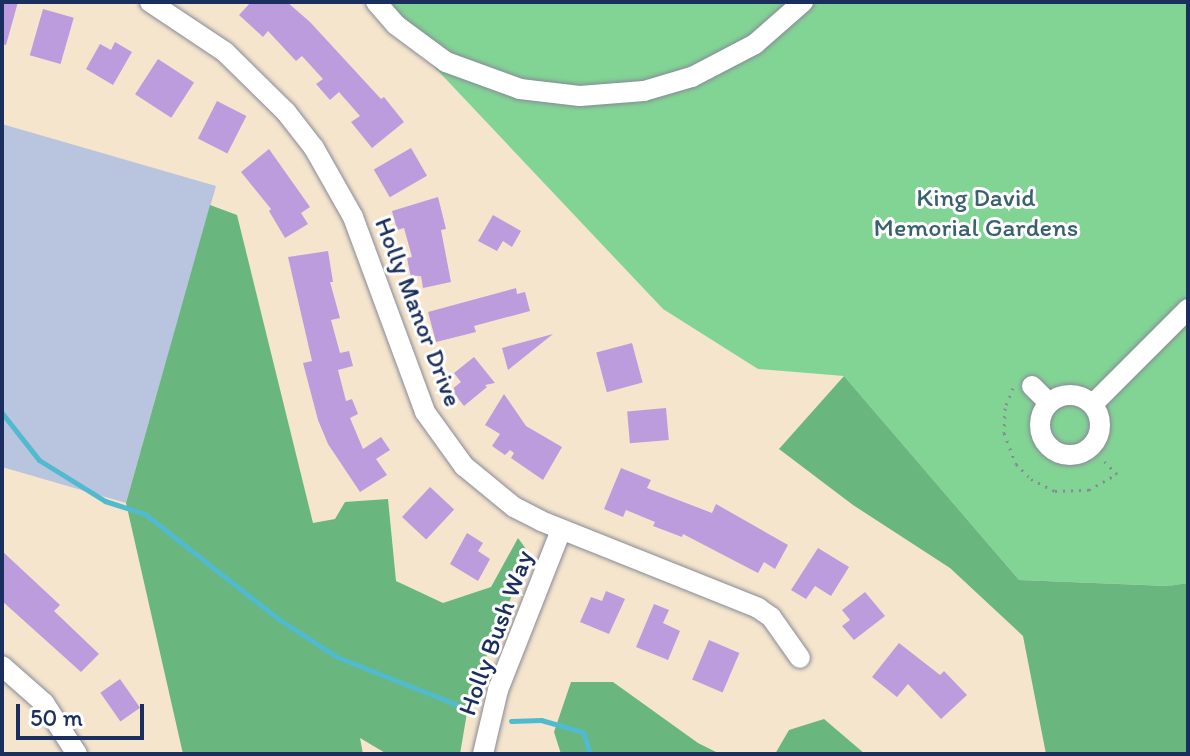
<!DOCTYPE html>
<style>
body{margin:0}
#map{position:relative;width:1190px;height:756px;overflow:hidden;background:#f5e5cd;font-family:Itim,sans-serif}
div>[style]{position:absolute}
[style*='--x']{left:calc(var(--x)*1px);top:calc(var(--y)*1px);width:calc(var(--w)*1px);rotate:calc(var(--a)*1deg)}
.industrial>*{inset:0;background:#b9c5de}
.green>*{inset:0;background:#82d495}
.forest>*{inset:0;background:#69b67e}
.stream>*{height:5px;margin:-2.5px;padding:0 2.5px;transform-origin:2.5px;border-radius:2.5px;background:#52bacf}
.building>*{inset:0;background:#bc9cdd;transform-origin:0 0}
.path>*{height:3px;margin-top:-1.5px;transform-origin:0;background:repeating-linear-gradient(90deg,#888a96 0 2px,transparent 0 8px)}
.roads{filter:drop-shadow(0 0 2px #888a96) drop-shadow(0 0 2px #888a96)}
.minor>*{height:20px;margin:-10px;padding:0 10px;transform-origin:10px;border-radius:10px;background:#fff}
.minor>.ring{margin:-10px;padding:0;box-sizing:content-box;background:none;border:20px solid #fff;border-radius:50%}
span{translate:-50% -50%;white-space:nowrap;text-align:center;line-height:1.15;-webkit-text-stroke:6px #fff;paint-order:stroke}
.park-label{font-size:26px;color:#3a616e}
.street-label{font-size:26px;color:#1b2f5e}
.frame{position:absolute;inset:0;border:4px solid #1b2f5e;pointer-events:none}
.scale{position:absolute;left:16px;top:704px;width:128px;height:36px;box-sizing:border-box;border:4px solid #1b2f5e;border-top:0;padding-left:10px;font-size:24px;line-height:28px;white-space:nowrap;color:#1b2f5e;-webkit-text-stroke:6px #fff;paint-order:stroke}
</style>
<div id="map">
<div class="industrial">
<div style="clip-path:polygon(2px 124px,216px 186px,126px 503px,2px 467px)"></div>
</div>
<div class="green">
<div style="clip-path:polygon(373px 2px,1188px 2px,1188px 583px,1169px 586px,1019px 580px,844px 376px,758px 369px,663px 309px)"></div>
</div>
<div class="forest">
<div style="clip-path:polygon(210px 205px,237px 215px,313px 523px,335px 519px,345px 502px,388px 499px,396px 581px,443px 603px,491px 587px,518px 538px,526px 549px,526px 562px,470px 695px,460px 754px,387px 754px,360px 738px,363px 754px,183px 754px,126px 503px)"></div>
<div style="clip-path:polygon(844px 376px,1019px 580px,1168px 586px,1188px 583px,1188px 754px,1046px 754px,1023px 636px,950px 568px,853px 505px,779px 449px)"></div>
<div style="clip-path:polygon(571px 682px,613px 682px,698px 743px,720px 754px,561px 754px,554px 732px)"></div>
<div style="clip-path:polygon(824px 719px,865px 754px,775px 754px,789px 730px)"></div>
</div>
<div class="stream">
<div style="--x:2;--y:413;--w:60;--a:51.8"></div>
<div style="--x:39;--y:460;--w:78;--a:31.8"></div>
<div style="--x:105;--y:501;--w:42;--a:18"></div>
<div style="--x:145;--y:514;--w:168;--a:38.2"></div>
<div style="--x:277;--y:618;--w:72;--a:33"></div>
<div style="--x:337;--y:657;--w:138;--a:21.7"></div>
<div style="--x:511;--y:721;--w:30;--a:-2"></div>
<div style="--x:541;--y:720;--w:44;--a:15.9"></div>
<div style="--x:583;--y:732;--w:23;--a:72"></div>
</div>
<div class="building">
<div style="clip-path:polygon(2px 2px,18px 2px,6px 45px,2px 44px)"></div>
<div style="clip-path:polygon(251px 2px,287px 2px,310px 22px,381px 99px,384px 97px,404px 122px,372px 148px,351px 122px,360px 116px,339px 92px,330px 100px,316px 84px,323px 79px,302px 56px,296px 61px,268px 31px,263px 37px,239px 15px)"></div>
<div style="left:43px;top:9px;width:32px;height:48px;rotate:16deg"></div>
<div style="clip-path:polygon(115px 42px,132px 52px,113px 85px,86px 69px,100px 44px,111px 50px)"></div>
<div style="left:158px;top:59px;width:43px;height:42px;rotate:33deg"></div>
<div style="left:217px;top:101px;width:33px;height:42px;rotate:27deg"></div>
<div style="left:411px;top:148px;width:32px;height:43px;rotate:60deg"></div>
<div style="clip-path:polygon(269px 149px,310px 207px,301px 213px,308px 224px,285px 238px,269px 211px,271px 209px,241px 172px)"></div>
<div style="clip-path:polygon(438px 197px,446px 229px,441px 230px,451px 282px,423px 288px,421px 276px,411px 278px,407px 258px,412px 257px,404px 228px,397px 230px,392px 211px)"></div>
<div style="clip-path:polygon(493px 215px,521px 231px,512px 247px,503px 241px,497px 251px,478px 241px)"></div>
<div style="clip-path:polygon(328px 251px,333px 282px,330px 282px,340px 318px,331px 320px,340px 353px,349px 351px,353px 366px,338px 370px,346px 401px,352px 399px,358px 414px,350px 418px,363px 449px,381px 437px,390px 450px,376px 459px,387px 475px,360px 492px,328px 444px,318px 420px,303px 363px,312px 361px,288px 257px)"></div>
<div style="clip-path:polygon(516px 288px,517px 294px,525px 292px,530px 311px,474px 326px,476px 332px,436px 342px,428px 312px)"></div>
<div style="clip-path:polygon(553px 334px,508px 370px,502px 348px)"></div>
<div style="left:632px;top:343px;width:41px;height:37px;rotate:75deg"></div>
<div style="clip-path:polygon(474px 357px,495px 383px,485px 385px,487px 387px,464px 406px,454px 393px,442px 397px,461px 382px,454px 373px)"></div>
<div style="clip-path:polygon(504px 394px,526px 426px,562px 447px,543px 480px,511px 458px,514px 453px,510px 450px,505px 455px,492px 446px,500px 434px,485px 425px)"></div>
<div style="left:666px;top:408px;width:32px;height:39px;rotate:85deg"></div>
<div style="clip-path:polygon(621px 468px,651px 480px,647px 488px,712px 513px,716px 504px,788px 545px,775px 569px,764px 562px,758px 573px,683px 534px,682px 537px,653px 526px,655px 522px,626px 510px,623px 517px,604px 509px)"></div>
<div style="left:430px;top:487px;width:33px;height:41px;rotate:43deg"></div>
<div style="clip-path:polygon(467px 533px,483px 543px,478px 551px,490px 559px,478px 581px,450px 564px)"></div>
<div style="clip-path:polygon(818px 548px,849px 567px,831px 596px,815px 586px,806px 599px,791px 590px)"></div>
<div style="clip-path:polygon(2px 551px,60px 605px,54px 611px,99px 654px,81px 672px,2px 601px)"></div>
<div style="clip-path:polygon(606px 591px,625px 599px,609px 634px,580px 622px,591px 597px,602px 601px)"></div>
<div style="clip-path:polygon(865px 592px,885px 616px,854px 640px,842px 626px,850px 620px,842px 610px)"></div>
<div style="clip-path:polygon(654px 604px,669px 610px,663px 623px,680px 631px,668px 660px,636px 647px)"></div>
<div style="left:709px;top:640px;width:33px;height:43px;rotate:23deg"></div>
<div style="clip-path:polygon(899px 643px,940px 675px,944px 671px,967px 695px,941px 719px,908px 684px,897px 697px,872px 677px)"></div>
<div style="left:120px;top:679px;width:35px;height:24px;rotate:55deg"></div>
</div>
<div class="path">
<div style="--x:1013;--y:388;--w:22;--a:112"></div>
<div style="--x:1005;--y:408;--w:25;--a:92"></div>
<div style="--x:1004;--y:433;--w:33;--a:69"></div>
<div style="--x:1016;--y:464;--w:21;--a:45"></div>
<div style="--x:1031;--y:479;--w:27;--a:27"></div>
<div style="--x:1055;--y:491;--w:34;--a:-2"></div>
<div style="--x:1089;--y:490;--w:32;--a:-30"></div>
<div style="--x:1117;--y:474;--w:18;--a:-135"></div>
</div>
<div class="roads">
<div class="minor">
<div style="--x:150;--y:2;--w:90;--a:33.7"></div>
<div style="--x:225;--y:52;--w:86;--a:44.5"></div>
<div style="--x:286;--y:112;--w:46;--a:52.1"></div>
<div style="--x:314;--y:148;--w:79;--a:60.5"></div>
<div style="--x:353;--y:217;--w:208;--a:69.7"></div>
<div style="--x:425;--y:412;--w:67;--a:54.2"></div>
<div style="--x:464;--y:466;--w:65;--a:39.4"></div>
<div style="--x:514;--y:507;--w:30;--a:27"></div>
<div style="--x:541;--y:521;--w:234;--a:21.8"></div>
<div style="--x:758;--y:608;--w:16;--a:35"></div>
<div style="--x:771;--y:617;--w:50;--a:54.7"></div>
<div style="--x:376;--y:2;--w:30;--a:49"></div>
<div style="--x:396;--y:25;--w:62;--a:36.5"></div>
<div style="--x:446;--y:62;--w:79;--a:20"></div>
<div style="--x:520;--y:89;--w:60;--a:6.7"></div>
<div style="--x:580;--y:96;--w:64;--a:-4.5"></div>
<div style="--x:644;--y:91;--w:50;--a:-16.3"></div>
<div style="--x:692;--y:77;--w:71;--a:-27.6"></div>
<div style="--x:755;--y:44;--w:64;--a:-41.2"></div>
<div style="--x:1032;--y:386;--w:24;--a:45"></div>
<div class="ring" style="left:1040px;top:395px;width:40px;height:40px"></div>
<div style="--x:1094;--y:403;--w:133;--a:-45"></div>
<div style="--x:2;--y:666;--w:56;--a:41.4"></div>
<div style="--x:44;--y:703;--w:61;--a:57.1"></div>
<div style="--x:483;--y:754;--w:66;--a:-76.8"></div>
<div style="--x:498;--y:690;--w:172;--a:-68.5"></div>
</div>
</div>
<div class="park-label">
<span style="left:976px;top:213px">King David<br>Memorial Gardens</span>
</div>
<div class="street-label">
<span style="left:418px;top:312px;rotate:69deg">Holly Manor Drive</span>
<span style="left:496px;top:633px;rotate:-70deg">Holly Bush Way</span>
</div>
<div class="frame"></div>
<div class="scale">50 m</div>
</div>
